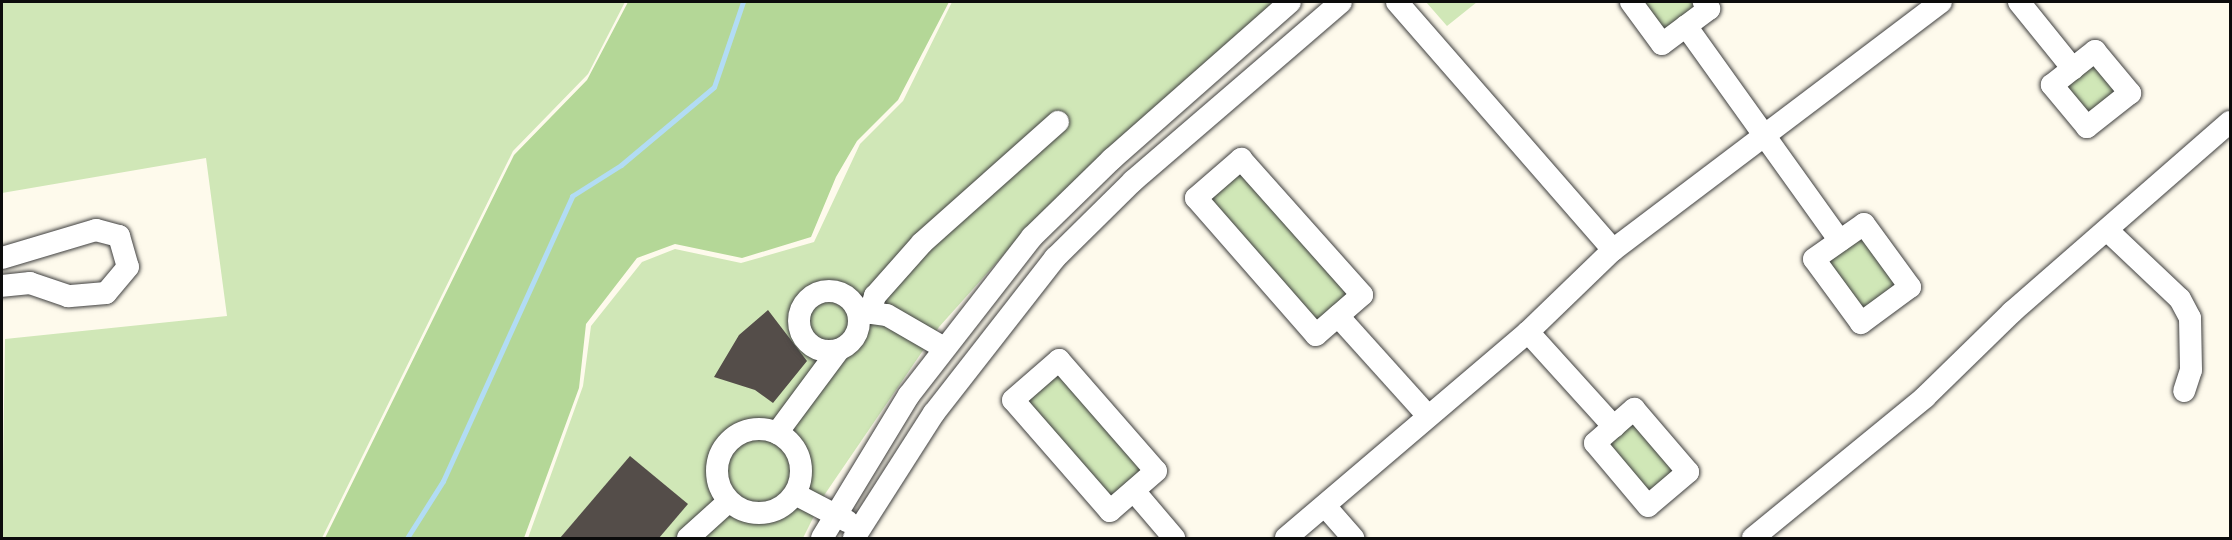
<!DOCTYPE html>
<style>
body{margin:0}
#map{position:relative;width:2232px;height:540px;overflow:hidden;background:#fefaec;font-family:Georgia,serif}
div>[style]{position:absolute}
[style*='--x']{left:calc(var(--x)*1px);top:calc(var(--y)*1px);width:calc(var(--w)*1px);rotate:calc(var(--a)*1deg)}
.green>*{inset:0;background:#d0e7b7;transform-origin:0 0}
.forest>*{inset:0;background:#b4d797}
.stream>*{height:5px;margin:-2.5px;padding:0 2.5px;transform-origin:2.5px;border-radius:2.5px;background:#b2dcf4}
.building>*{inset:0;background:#544d49}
.roads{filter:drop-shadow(0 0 2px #3f3f3f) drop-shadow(0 0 2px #3f3f3f)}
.minor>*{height:22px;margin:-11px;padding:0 11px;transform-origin:11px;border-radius:11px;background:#fff}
.minor>.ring{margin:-11px;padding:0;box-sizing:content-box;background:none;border:22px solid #fff;border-radius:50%}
span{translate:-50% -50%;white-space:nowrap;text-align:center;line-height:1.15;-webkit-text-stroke:6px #fff;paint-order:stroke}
.frame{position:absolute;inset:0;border:3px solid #0c0c0c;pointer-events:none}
</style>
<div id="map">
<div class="green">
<div style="clip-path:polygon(2px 2px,625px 2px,588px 74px,513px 151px,322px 538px,2px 538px,5px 339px,227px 316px,206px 158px,2px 193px)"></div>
<div style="clip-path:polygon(952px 2px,1277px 2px,1041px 213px,939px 327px,825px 494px,803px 538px,528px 538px,583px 386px,591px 326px,642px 262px,675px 249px,741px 263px,814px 242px,860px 144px,903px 101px)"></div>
<div style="clip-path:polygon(1426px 2px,1477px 2px,1447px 26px)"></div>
<div style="clip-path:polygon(1635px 2px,1698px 2px,1703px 8px,1662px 38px)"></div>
<div style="left:2094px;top:57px;width:45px;height:46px;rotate:50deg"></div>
<div style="left:1240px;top:166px;width:172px;height:49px;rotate:48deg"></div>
<div style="left:1863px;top:227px;width:74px;height:55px;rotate:53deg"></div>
<div style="left:1056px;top:372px;width:132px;height:45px;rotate:47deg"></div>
<div style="left:1632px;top:416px;width:74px;height:45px;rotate:48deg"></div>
</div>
<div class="forest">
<div style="clip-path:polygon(628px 2px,949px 2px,898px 100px,857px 141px,836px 177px,811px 237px,742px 258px,675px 244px,637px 258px,586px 324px,579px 388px,524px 538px,325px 538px,514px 155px,587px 80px)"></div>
</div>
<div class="stream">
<div style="--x:407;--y:538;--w:67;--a:-57.7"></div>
<div style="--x:443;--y:481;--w:313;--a:-65.6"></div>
<div style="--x:572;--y:196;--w:58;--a:-32.3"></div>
<div style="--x:621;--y:165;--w:121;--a:-40"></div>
<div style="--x:714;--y:87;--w:90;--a:-71.2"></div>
</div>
<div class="building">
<div style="clip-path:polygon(768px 310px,807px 361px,773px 403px,755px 390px,714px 377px,739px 335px)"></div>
<div style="clip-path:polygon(630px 456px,688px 504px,659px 538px,560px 538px)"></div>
</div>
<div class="roads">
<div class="minor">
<div style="--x:1397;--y:2;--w:329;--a:48.9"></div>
<div style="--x:1631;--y:2;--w:52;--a:53.6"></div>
<div style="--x:1662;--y:44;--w:59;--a:-36.7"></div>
<div style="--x:1709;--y:9;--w:9;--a:-126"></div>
<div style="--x:2019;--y:2;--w:86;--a:51.1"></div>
<div style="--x:1686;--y:26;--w:264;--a:54.4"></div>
<div style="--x:2095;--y:51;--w:55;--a:50.2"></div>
<div style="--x:2130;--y:93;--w:55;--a:141.7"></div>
<div style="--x:2087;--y:127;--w:55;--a:-129.8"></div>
<div style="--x:2052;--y:85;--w:55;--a:-38.3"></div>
<div style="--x:1241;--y:159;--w:182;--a:48.3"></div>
<div style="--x:1362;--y:295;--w:61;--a:139"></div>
<div style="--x:1316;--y:335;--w:182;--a:-131.2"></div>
<div style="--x:1196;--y:198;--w:60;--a:-40.9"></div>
<div style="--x:1864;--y:224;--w:78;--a:53.9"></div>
<div style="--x:1910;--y:287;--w:61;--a:143.7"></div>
<div style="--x:1861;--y:323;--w:79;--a:-126.3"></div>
<div style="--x:1814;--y:259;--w:61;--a:-35"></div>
<div style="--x:2107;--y:230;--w:100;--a:43.4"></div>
<div style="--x:2180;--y:299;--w:21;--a:62"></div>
<div style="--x:2190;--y:318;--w:52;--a:88.9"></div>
<div style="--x:2191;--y:370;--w:22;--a:108"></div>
<div style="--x:2;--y:258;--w:98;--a:-16.6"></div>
<div style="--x:96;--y:230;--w:24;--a:15"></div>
<div style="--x:119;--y:236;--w:32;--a:74"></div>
<div style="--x:128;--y:267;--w:34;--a:130"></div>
<div style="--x:106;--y:293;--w:38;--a:175"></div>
<div style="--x:68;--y:296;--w:40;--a:-161.1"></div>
<div style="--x:30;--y:283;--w:28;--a:174"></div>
<div class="ring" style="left:799px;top:291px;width:38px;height:38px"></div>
<div style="--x:858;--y:311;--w:29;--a:8"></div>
<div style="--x:887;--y:315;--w:66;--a:30.1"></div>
<div style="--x:870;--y:313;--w:18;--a:-74"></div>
<div style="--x:875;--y:296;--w:71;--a:-48.4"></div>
<div style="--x:922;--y:243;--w:182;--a:-41.7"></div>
<div style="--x:1338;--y:316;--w:133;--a:48"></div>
<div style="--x:1528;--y:332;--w:128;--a:47.8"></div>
<div style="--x:1059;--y:360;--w:147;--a:48.9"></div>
<div style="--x:1156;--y:471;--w:61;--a:139"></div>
<div style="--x:1110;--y:511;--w:147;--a:-131.1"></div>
<div style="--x:1013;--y:400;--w:61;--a:-41"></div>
<div style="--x:1634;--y:409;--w:83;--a:49.4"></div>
<div style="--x:1688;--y:472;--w:52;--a:139.6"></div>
<div style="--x:1648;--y:506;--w:82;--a:-130.1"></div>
<div style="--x:1595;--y:443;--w:52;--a:-41.1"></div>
<div class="ring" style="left:717px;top:429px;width:62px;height:62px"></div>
<div style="--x:777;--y:433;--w:102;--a:-53.4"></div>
<div style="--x:1134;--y:491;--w:62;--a:49.6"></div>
<div style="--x:795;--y:494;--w:59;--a:27.4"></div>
<div style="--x:1325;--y:506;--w:43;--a:48.8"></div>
<div style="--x:688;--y:538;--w:55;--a:-42.1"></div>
<div style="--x:822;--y:538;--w:167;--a:-58.7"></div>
<div style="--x:909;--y:395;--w:200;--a:-52.1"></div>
<div style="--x:1032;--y:237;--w:112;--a:-44.3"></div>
<div style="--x:1112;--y:159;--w:237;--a:-41.4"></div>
<div style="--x:854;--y:538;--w:148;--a:-57.4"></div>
<div style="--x:934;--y:413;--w:197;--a:-52"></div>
<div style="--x:1055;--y:258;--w:110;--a:-44.6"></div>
<div style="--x:1133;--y:181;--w:274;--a:-40.7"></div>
<div style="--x:1286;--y:538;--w:318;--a:-40.4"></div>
<div style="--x:1528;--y:332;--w:118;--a:-44"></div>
<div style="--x:1613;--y:250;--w:411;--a:-37.1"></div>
<div style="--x:1753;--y:538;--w:222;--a:-39.3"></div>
<div style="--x:1925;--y:397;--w:122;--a:-44.3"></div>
<div style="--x:2012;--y:312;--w:289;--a:-41.1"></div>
</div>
</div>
<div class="frame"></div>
</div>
